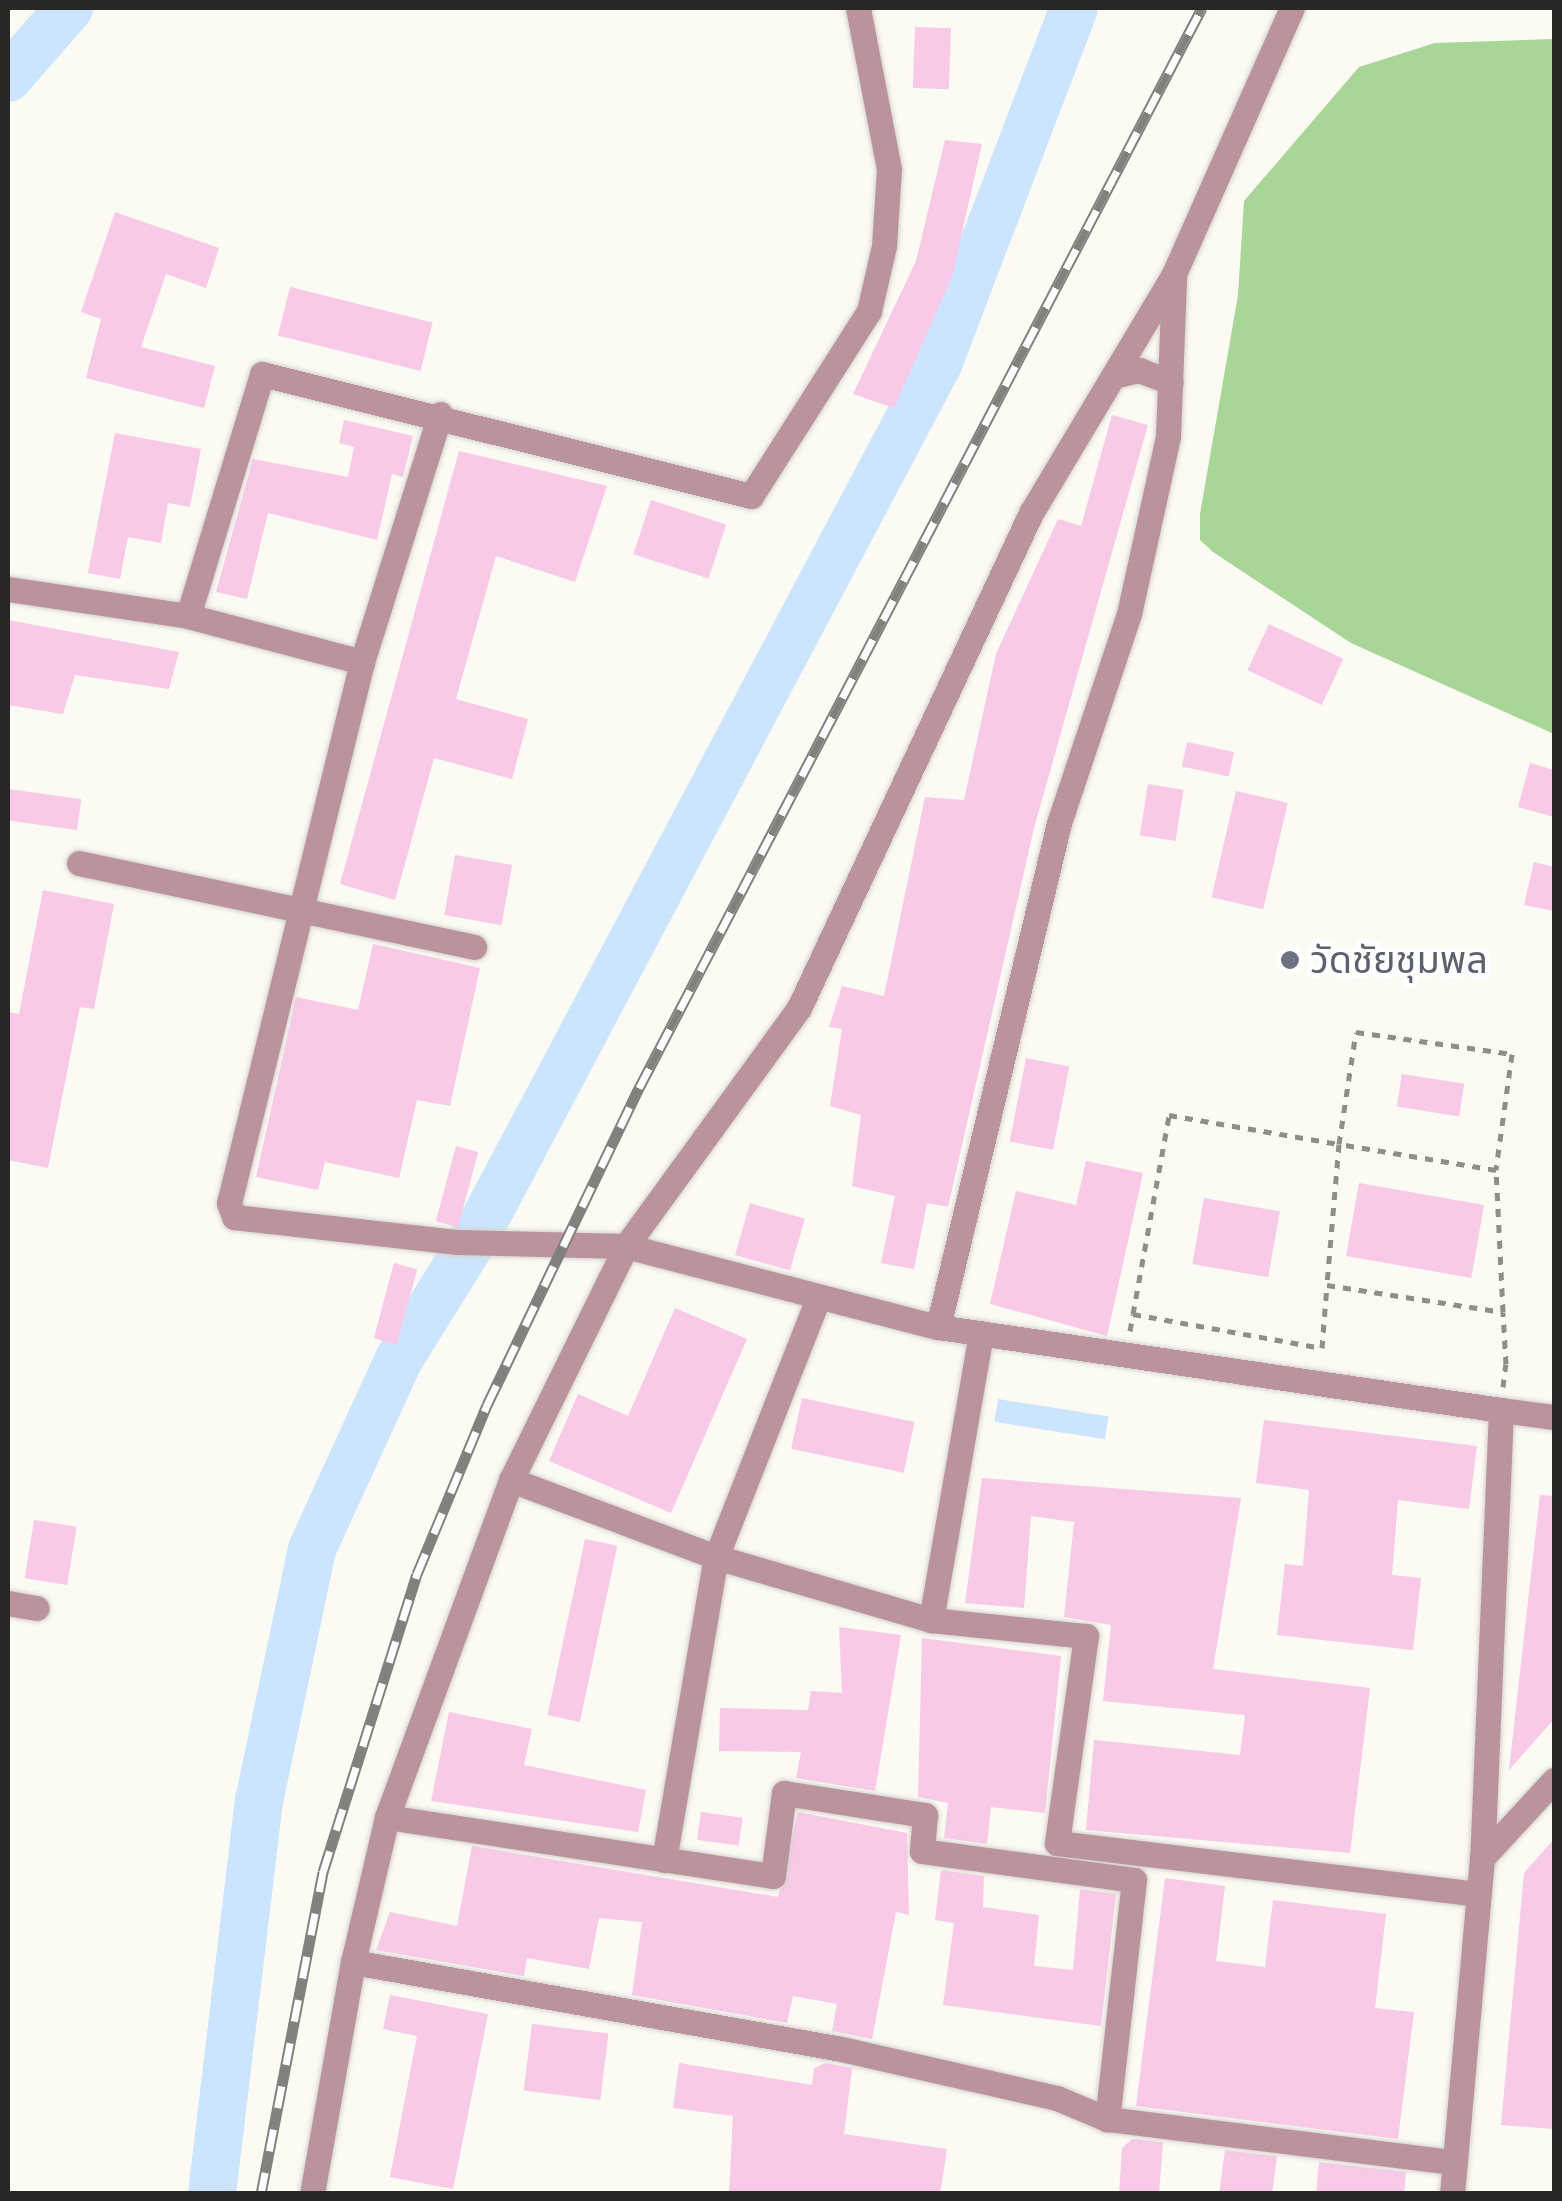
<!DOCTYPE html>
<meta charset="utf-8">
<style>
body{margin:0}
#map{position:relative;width:1562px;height:2201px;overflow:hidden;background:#fbfaf3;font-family:Jost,"Noto Sans Thai",sans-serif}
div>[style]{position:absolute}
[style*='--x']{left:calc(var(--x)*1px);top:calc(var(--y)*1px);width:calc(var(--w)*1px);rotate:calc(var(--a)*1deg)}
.green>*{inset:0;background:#a8d696}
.water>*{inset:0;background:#cce5fe;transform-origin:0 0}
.river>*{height:48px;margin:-24px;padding:0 24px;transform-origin:24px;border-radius:24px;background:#cce5fe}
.building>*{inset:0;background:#f8cae8;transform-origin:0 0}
.path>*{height:5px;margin-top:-2.5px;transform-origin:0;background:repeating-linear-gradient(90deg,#8f8e89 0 8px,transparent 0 16px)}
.roads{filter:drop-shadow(0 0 2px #d5d4ce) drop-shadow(0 0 2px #d5d4ce)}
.minor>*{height:25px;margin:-12.5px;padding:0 12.5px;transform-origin:12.5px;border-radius:12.5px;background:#ba939c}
.rail>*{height:11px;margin-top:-5.5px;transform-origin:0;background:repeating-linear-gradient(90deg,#fff 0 22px,#82817d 0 44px);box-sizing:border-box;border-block:2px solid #82817d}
.dots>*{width:28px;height:28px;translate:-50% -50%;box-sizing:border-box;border:5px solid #fff;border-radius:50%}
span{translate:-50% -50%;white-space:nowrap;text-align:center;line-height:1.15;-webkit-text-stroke:10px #fff;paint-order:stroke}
.worship-label{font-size:38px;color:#5b616d}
.left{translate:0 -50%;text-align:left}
.frame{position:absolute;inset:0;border:10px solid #282725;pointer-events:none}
</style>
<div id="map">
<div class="green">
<div style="clip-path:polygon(1554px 39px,1554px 734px,1351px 643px,1213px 552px,1200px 540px,1200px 514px,1238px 295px,1244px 201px,1359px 67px,1435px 43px)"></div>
</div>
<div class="water">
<div style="left:998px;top:1399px;width:112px;height:23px;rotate:9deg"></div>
</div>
<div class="river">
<div style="--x:8;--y:78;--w:93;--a:-48.9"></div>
<div style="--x:212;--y:2194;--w:396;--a:-83.2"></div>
<div style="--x:259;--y:1801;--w:258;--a:-78.1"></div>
<div style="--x:312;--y:1549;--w:209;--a:-65.4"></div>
<div style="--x:399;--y:1359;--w:150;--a:-58.1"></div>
<div style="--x:478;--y:1232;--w:982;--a:-62.08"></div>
<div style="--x:938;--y:364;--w:381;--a:-69.1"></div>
</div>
<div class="building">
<div style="left:915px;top:27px;width:36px;height:61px;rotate:2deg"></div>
<div style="clip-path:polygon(945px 140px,982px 144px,952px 277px,894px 408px,853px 394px,916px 261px)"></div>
<div style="clip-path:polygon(115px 212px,219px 248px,206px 288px,166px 274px,141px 347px,215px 366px,204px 408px,86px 378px,101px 319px,81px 312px)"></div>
<div style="left:290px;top:287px;width:147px;height:50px;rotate:14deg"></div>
<div style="clip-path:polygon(1112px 415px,1148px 425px,1034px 828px,948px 1207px,927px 1203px,914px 1269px,881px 1263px,895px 1196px,852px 1186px,861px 1115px,830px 1106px,842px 1029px,829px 1027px,842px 986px,884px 996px,925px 797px,964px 800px,996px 654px,1058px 519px,1081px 526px)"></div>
<div style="clip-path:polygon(344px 420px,413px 436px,403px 477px,392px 474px,377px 540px,268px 513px,247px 599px,216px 592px,253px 459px,348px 477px,354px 447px,339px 443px)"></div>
<div style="clip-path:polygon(115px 433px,201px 449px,190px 507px,168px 503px,161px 543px,128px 537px,120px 579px,88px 573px)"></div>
<div style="clip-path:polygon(459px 451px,607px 486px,575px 582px,496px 556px,456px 699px,528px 719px,512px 779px,434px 758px,395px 900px,340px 884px)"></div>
<div style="left:651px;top:500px;width:79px;height:57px;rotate:18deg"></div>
<div style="clip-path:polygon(8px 620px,179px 652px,169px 689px,75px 675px,63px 714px,8px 705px)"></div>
<div style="left:1269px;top:624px;width:82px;height:51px;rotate:25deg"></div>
<div style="left:1187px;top:742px;width:48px;height:25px;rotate:12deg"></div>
<div style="clip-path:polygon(1530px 763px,1554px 770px,1554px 817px,1518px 807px)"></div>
<div style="left:1148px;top:784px;width:36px;height:52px;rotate:9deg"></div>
<div style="left:8px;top:789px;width:74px;height:31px;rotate:8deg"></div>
<div style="left:1236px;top:791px;width:53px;height:109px;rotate:13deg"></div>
<div style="left:455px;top:855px;width:58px;height:61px;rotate:10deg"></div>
<div style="clip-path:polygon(1534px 862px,1554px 867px,1554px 911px,1524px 905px)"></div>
<div style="clip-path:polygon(43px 890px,114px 904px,94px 1009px,80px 1007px,48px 1168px,8px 1160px,8px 1012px,19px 1014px)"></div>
<div style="clip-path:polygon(373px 944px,480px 968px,450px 1106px,417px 1100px,399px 1178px,325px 1162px,318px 1190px,256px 1177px,296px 997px,358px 1010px)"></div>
<div style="left:1026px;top:1058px;width:44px;height:85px;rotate:11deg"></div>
<div style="left:1402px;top:1074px;width:63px;height:33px;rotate:9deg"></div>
<div style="left:456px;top:1146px;width:23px;height:78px;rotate:15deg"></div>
<div style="clip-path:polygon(1086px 1161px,1143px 1173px,1107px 1336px,990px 1304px,1016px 1191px,1076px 1205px)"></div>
<div style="left:1359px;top:1183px;width:127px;height:74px;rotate:10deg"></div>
<div style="left:1204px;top:1198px;width:77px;height:67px;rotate:10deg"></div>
<div style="left:750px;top:1203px;width:57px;height:54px;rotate:16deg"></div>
<div style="left:394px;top:1263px;width:24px;height:78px;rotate:15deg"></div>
<div style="clip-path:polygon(675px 1308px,747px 1339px,671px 1513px,549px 1461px,578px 1394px,628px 1416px)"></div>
<div style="left:802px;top:1398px;width:115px;height:52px;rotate:12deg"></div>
<div style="clip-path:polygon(1264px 1420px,1477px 1446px,1469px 1509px,1398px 1500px,1392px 1575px,1421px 1578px,1413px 1650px,1277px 1635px,1285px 1564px,1303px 1566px,1309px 1490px,1256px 1483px)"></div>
<div style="clip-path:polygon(982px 1478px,1241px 1498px,1213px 1669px,1370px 1688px,1350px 1853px,1086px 1830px,1094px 1740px,1240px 1755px,1245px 1715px,1103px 1701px,1111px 1625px,1064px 1617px,1074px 1522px,1031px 1516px,1024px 1608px,965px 1603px)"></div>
<div style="clip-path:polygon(1540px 1495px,1554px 1496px,1554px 1719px,1509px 1770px)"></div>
<div style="left:34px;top:1520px;width:43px;height:59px;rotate:9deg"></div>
<div style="left:585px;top:1539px;width:33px;height:180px;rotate:12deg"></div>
<div style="clip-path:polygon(839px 1627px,901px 1635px,875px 1791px,796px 1778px,801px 1752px,719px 1751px,720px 1708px,808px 1710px,811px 1691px,842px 1693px)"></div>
<div style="clip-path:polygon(922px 1638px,1061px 1656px,1045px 1813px,991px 1807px,987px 1844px,944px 1838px,948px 1803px,918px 1797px)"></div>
<div style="clip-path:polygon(449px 1712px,532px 1729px,524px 1765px,646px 1790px,638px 1832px,431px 1801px)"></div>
<div style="left:701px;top:1812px;width:42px;height:28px;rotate:8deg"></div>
<div style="clip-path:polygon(798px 1812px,907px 1833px,909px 1915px,896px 1912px,872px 2039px,832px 2031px,837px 2004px,793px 1996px,787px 2023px,632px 1995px,642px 1922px,599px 1918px,589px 1969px,527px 1958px,524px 1976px,376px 1950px,390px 1912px,457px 1926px,472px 1846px,778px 1897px)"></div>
<div style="clip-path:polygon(1554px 1839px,1554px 2129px,1501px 2125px,1524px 1873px)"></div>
<div style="clip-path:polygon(941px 1870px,984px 1876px,983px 1907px,1039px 1915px,1034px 1966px,1073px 1970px,1080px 1889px,1116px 1894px,1101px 2026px,943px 2005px,954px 1923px,935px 1920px)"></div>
<div style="clip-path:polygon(1165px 1878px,1225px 1886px,1216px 1961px,1265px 1967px,1273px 1900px,1386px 1914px,1375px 2008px,1414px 2012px,1398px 2139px,1136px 2106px)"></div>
<div style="clip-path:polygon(390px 1995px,488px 2014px,453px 2189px,390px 2177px,417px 2036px,383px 2029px)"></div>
<div style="left:532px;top:2024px;width:77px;height:67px;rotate:7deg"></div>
<div style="clip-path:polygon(679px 2063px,812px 2085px,814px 2068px,826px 2063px,852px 2068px,844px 2134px,947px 2149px,940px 2194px,729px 2194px,733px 2116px,673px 2108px)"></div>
<div style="clip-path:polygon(1132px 2139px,1163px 2142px,1159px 2194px,1119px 2194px,1122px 2148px)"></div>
<div style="clip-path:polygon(1225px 2150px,1277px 2156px,1272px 2194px,1219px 2194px)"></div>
<div style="clip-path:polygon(1319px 2162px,1406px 2172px,1404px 2194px,1316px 2194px)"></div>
</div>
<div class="path">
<div style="--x:1133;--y:1314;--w:202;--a:-79.7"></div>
<div style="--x:1169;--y:1115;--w:172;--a:9.7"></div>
<div style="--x:1339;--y:1144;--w:113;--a:-81.4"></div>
<div style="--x:1356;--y:1032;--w:158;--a:8"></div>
<div style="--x:1512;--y:1054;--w:117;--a:97.9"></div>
<div style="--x:1130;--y:1331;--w:17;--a:-80"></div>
<div style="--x:1133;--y:1314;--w:192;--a:10.2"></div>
<div style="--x:1322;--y:1348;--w:63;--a:-85.5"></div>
<div style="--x:1503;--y:1387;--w:23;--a:-83"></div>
<div style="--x:1506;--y:1364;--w:52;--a:-93.3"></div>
<div style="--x:1503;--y:1312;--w:142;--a:-92.8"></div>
<div style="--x:1496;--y:1170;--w:159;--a:-170.6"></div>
<div style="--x:1339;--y:1144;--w:142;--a:94.9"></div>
<div style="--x:1327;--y:1285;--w:178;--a:8.7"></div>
</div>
<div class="roads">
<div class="minor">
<div style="--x:858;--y:8;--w:164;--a:79.1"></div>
<div style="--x:889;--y:169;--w:77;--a:93.7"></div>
<div style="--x:884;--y:246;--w:67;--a:103"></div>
<div style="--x:869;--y:311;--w:219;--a:122.5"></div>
<div style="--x:751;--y:496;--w:504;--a:-165.99"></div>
<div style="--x:262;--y:374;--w:253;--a:107"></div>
<div style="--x:188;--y:616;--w:180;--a:14.8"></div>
<div style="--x:362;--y:662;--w:557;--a:103.81"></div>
<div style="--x:229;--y:1203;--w:15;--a:70"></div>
<div style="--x:234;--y:1217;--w:225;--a:6.4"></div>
<div style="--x:458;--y:1242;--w:168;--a:1.4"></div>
<div style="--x:626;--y:1246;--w:322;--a:14.6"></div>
<div style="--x:938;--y:1327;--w:569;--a:8.39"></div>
<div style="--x:1501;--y:1410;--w:448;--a:92.4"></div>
<div style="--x:1482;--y:1858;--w:337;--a:95.1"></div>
<div style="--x:1113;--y:376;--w:27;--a:-13"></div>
<div style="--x:1139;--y:370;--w:34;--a:21"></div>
<div style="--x:8;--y:589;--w:182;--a:8.5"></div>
<div style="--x:362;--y:662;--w:260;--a:-72.5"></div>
<div style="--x:79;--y:863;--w:404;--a:12"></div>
<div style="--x:817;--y:1301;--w:275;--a:111.5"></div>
<div style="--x:716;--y:1557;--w:224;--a:16.3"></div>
<div style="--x:931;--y:1620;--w:156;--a:5.9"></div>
<div style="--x:1086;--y:1636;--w:209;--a:98"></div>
<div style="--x:1057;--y:1843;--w:423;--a:6.9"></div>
<div style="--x:938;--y:1327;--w:518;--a:-76.5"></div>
<div style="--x:1059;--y:823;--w:220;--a:-71.5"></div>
<div style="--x:1129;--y:614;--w:182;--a:-77.6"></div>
<div style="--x:1168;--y:436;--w:159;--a:-87.8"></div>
<div style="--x:1501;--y:1410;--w:53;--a:7.5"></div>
<div style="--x:511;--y:1480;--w:359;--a:110.2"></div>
<div style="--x:387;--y:1817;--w:149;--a:103.2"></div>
<div style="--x:353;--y:1962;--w:492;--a:10.1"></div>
<div style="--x:837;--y:2048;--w:226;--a:12.8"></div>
<div style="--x:1057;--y:2098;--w:54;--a:22.8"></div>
<div style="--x:1107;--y:2119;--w:350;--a:7.1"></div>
<div style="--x:8;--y:1603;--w:29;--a:10"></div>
<div style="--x:931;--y:1620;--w:291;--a:-80.1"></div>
<div style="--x:387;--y:1817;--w:390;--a:8.7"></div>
<div style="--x:773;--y:1876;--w:84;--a:-82.5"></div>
<div style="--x:784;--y:1793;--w:143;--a:8.9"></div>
<div style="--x:925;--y:1815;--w:36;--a:95"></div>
<div style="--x:922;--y:1851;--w:214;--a:7.8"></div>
<div style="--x:1134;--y:1880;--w:241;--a:96.4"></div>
<div style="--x:1482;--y:1858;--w:106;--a:-47.3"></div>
<div style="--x:664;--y:1860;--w:307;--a:-80.3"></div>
<div style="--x:716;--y:1557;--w:219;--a:-159.4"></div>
<div style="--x:511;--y:1480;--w:261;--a:-63.8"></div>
<div style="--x:626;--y:1246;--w:294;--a:-54"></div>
<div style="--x:799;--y:1008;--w:547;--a:-64.89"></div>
<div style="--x:1031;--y:513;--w:279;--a:-59.1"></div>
<div style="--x:1174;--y:274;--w:291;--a:-66.1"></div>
<div style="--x:312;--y:2194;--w:236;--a:-80"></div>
</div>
</div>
<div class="rail">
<div style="--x:261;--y:2194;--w:328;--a:-79.1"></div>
<div style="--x:323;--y:1872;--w:312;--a:-72.5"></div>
<div style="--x:417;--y:1574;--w:183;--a:-67.5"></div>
<div style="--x:487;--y:1405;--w:352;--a:-64.4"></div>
<div style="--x:639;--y:1088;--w:1218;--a:-62.47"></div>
</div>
<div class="dots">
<div style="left:1290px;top:960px;background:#6b7280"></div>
</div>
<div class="worship-label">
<span class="left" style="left:1310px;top:960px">วัดชัยชุมพล</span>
</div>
<div class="frame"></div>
</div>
